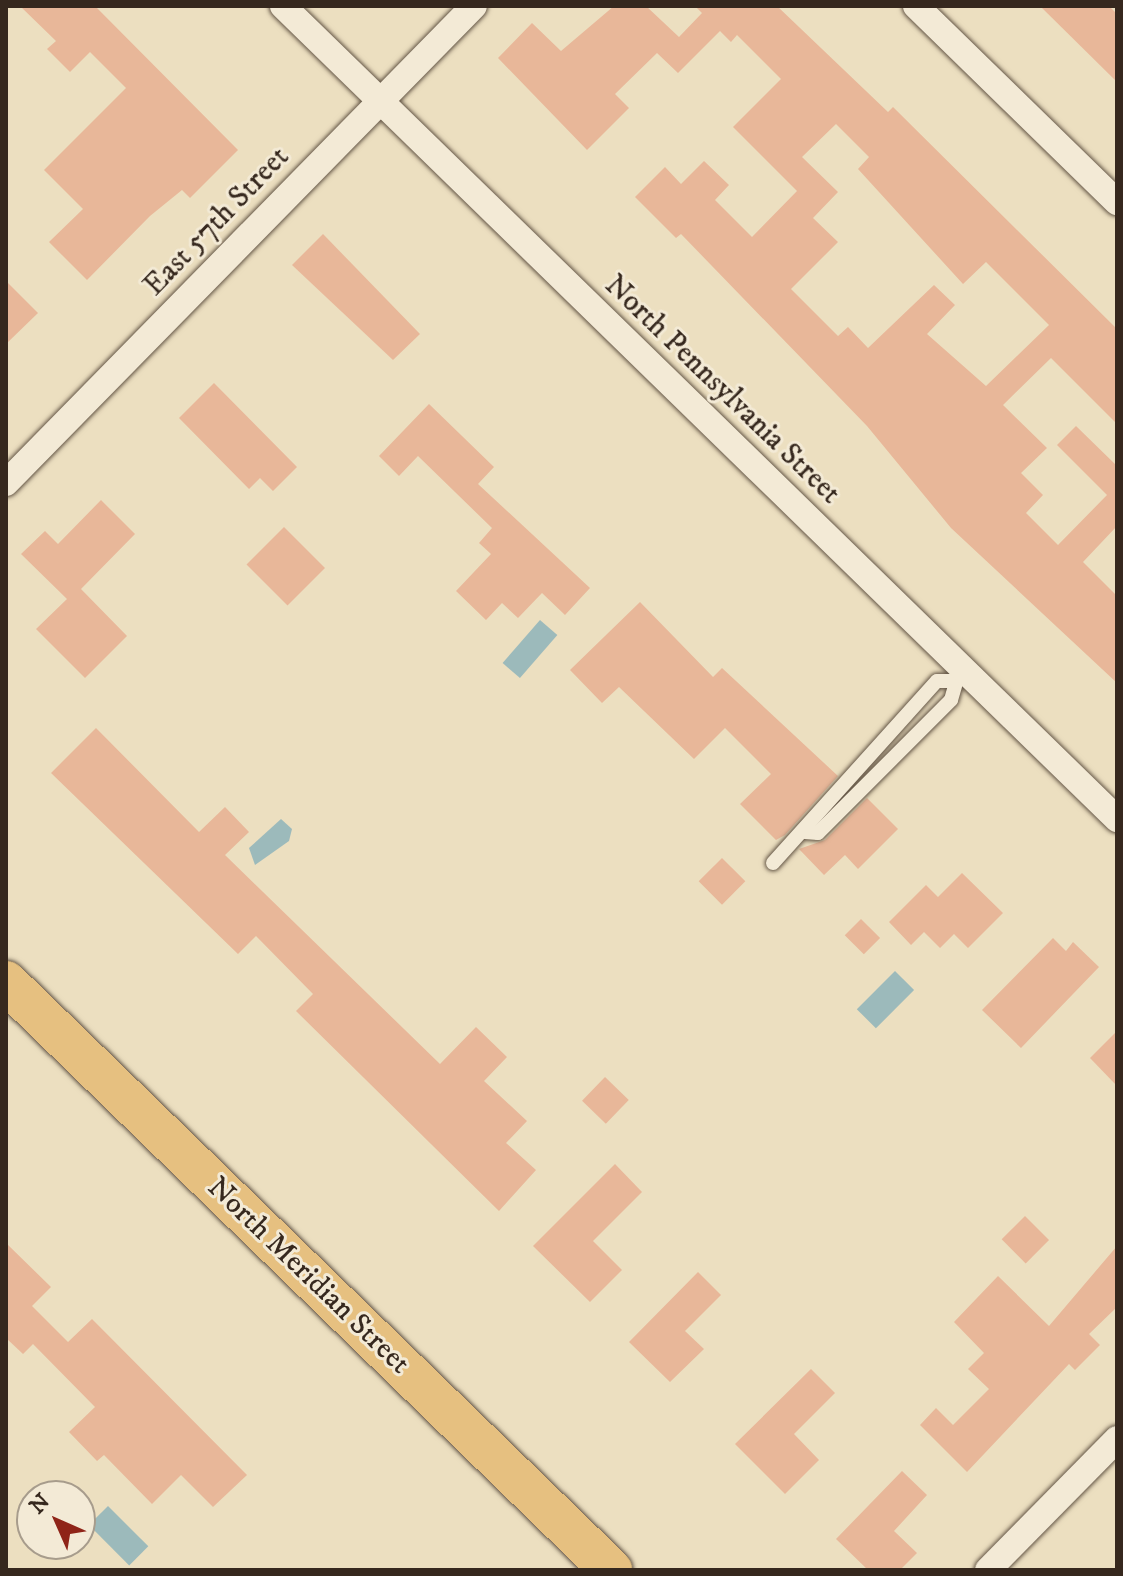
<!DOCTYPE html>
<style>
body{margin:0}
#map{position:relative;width:1123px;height:1576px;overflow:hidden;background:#ecdfc0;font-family:"IM FELL DW Pica",serif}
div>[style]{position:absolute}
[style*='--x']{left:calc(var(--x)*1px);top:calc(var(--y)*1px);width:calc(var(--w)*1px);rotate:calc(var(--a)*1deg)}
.water>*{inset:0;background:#9cbabb;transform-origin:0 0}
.building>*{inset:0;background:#e8b799;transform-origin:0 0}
.roads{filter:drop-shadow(0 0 2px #645646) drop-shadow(0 0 2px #645646)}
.lane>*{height:14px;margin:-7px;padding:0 7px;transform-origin:7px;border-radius:7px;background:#f3ead6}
.street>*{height:26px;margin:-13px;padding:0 13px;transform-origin:13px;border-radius:13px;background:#f3ead6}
.primary>*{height:42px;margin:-21px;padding:0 21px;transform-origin:21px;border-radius:21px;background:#e6c080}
span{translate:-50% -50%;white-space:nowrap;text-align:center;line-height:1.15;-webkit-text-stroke:6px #f3ead6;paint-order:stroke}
.street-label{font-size:30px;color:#36281e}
.frame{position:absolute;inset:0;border:8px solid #36281e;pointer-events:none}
.north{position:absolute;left:16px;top:1480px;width:80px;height:80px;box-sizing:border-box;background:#f3ead6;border:2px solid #a79c8c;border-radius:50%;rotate:315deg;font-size:22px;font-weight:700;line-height:32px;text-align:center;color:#36281e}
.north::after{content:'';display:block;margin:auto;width:28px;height:36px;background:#8f2418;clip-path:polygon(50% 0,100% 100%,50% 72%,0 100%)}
</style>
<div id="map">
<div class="water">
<div style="left:540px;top:620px;width:23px;height:57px;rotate:41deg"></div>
<div style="clip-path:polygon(281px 819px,292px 829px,289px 841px,255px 865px,249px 848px)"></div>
<div style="left:895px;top:971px;width:27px;height:54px;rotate:45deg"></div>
<div style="left:108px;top:1506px;width:57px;height:27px;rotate:45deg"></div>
</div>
<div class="building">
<div style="clip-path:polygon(20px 6px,95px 6px,238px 150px,190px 198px,182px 190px,150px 216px,87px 280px,49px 242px,83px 209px,44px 170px,126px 88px,90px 52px,70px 72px,47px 49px,56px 41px)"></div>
<div style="clip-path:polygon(evenodd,614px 6px,646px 6px,679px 37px,702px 13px,695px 6px,777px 6px,888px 112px,893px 107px,1117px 329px,1117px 424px,1051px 358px,1003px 405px,1047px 448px,1021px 473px,1043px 495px,1026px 513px,1058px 545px,1107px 495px,1057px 445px,1076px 426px,1117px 466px,1117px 526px,1083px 562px,1117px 596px,1117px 683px,951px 528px,867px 426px,681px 234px,676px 238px,635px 197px,665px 167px,681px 184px,704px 161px,729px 185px,715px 200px,752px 237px,797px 191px,733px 127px,781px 79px,737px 35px,731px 42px,720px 31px,678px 73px,657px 53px,615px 94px,629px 108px,587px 150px,498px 58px,532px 23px,561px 51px,614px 6px,836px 124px,869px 157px,858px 169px,963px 284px,986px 262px,1049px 325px,986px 386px,927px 334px,955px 305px,934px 285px,868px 348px,848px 327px,838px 336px,791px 289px,838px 242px,813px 218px,838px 192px,802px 157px,836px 124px)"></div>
<div style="clip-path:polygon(1040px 6px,1109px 6px,1117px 14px,1117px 82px)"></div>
<div style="clip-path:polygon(323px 234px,420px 334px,393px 360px,292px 265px)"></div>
<div style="clip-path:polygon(6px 281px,38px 313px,6px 344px)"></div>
<div style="clip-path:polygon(214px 383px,297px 467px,273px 491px,260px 478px,249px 489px,179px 418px)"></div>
<div style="clip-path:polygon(429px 404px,494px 467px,478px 484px,590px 588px,565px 615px,542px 593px,518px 618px,502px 603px,486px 620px,456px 591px,491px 554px,479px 543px,492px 528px,418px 456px,399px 476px,379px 456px)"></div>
<div style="clip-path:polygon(101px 500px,135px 534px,81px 589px,127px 636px,85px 678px,36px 629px,67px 599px,21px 554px,45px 531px,58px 544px)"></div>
<div style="left:284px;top:527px;width:58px;height:53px;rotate:45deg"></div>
<div style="clip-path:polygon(640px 602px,713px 677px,722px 668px,838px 776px,785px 835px,776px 840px,740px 804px,771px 774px,725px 728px,694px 759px,619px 687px,602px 703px,570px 670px)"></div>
<div style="clip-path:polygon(96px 728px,199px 832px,225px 807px,249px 832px,225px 855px,440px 1064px,476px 1027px,507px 1057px,484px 1081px,527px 1121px,506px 1143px,536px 1170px,499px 1211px,296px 1011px,313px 994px,256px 936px,238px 954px,51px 773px)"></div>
<div style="clip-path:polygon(867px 798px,898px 829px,858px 869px,845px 855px,824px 875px,799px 849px,825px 840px)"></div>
<div style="left:722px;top:858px;width:33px;height:33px;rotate:45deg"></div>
<div style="clip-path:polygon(962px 873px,1003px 913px,968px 948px,954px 934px,940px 948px,924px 932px,911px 945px,889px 922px,926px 885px,938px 897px)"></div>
<div style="left:861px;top:919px;width:27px;height:23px;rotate:45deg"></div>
<div style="clip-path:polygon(1053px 938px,1066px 951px,1073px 942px,1099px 967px,1021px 1048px,982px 1010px)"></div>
<div style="clip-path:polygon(1117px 1031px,1117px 1086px,1090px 1058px)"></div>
<div style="left:605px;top:1077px;width:33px;height:33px;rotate:44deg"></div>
<div style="clip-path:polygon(615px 1164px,642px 1192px,593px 1241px,622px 1270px,590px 1302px,533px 1246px)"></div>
<div style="left:1025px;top:1216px;width:34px;height:33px;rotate:45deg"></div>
<div style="clip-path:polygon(6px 1243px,51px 1287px,32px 1306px,68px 1342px,92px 1319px,247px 1475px,213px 1507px,181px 1475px,152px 1504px,104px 1455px,97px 1461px,69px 1432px,95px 1407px,33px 1344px,23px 1354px,6px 1338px)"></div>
<div style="clip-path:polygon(1117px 1246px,1117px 1307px,1089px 1334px,1100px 1345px,1075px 1370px,1069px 1364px,967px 1472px,920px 1425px,936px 1408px,953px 1425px,989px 1389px,968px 1369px,984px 1353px,954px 1322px,998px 1276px,1049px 1326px)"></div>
<div style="clip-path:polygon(698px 1272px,721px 1295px,685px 1331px,704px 1349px,670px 1382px,629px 1342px)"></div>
<div style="clip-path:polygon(811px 1369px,835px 1393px,794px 1434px,819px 1460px,785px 1494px,735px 1444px)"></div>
<div style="clip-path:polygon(902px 1471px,927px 1495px,894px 1531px,917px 1553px,900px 1570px,868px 1570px,836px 1539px)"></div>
</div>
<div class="roads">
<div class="lane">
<div style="--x:805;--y:832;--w:13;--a:4"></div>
<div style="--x:818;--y:833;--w:188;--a:-45"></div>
<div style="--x:951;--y:700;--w:25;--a:-74"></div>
<div style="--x:773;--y:863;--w:245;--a:-48"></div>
<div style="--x:937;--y:681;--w:15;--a:0"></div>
</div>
<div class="street">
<div style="--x:283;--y:6;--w:1165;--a:44.27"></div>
<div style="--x:916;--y:6;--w:281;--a:44.3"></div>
<div style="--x:6;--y:483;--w:668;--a:-45.55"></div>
<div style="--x:988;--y:1570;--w:184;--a:-45.4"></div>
</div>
<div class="primary">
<div style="--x:6;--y:982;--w:844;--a:44.18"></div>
</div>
</div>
<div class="street-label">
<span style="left:217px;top:222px;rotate:-46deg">East 57th Street</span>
<span style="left:722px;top:390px;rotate:44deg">North Pennsylvania Street</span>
<span style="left:308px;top:1276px;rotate:44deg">North Meridian Street</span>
</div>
<div class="frame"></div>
<div class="north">N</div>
</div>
